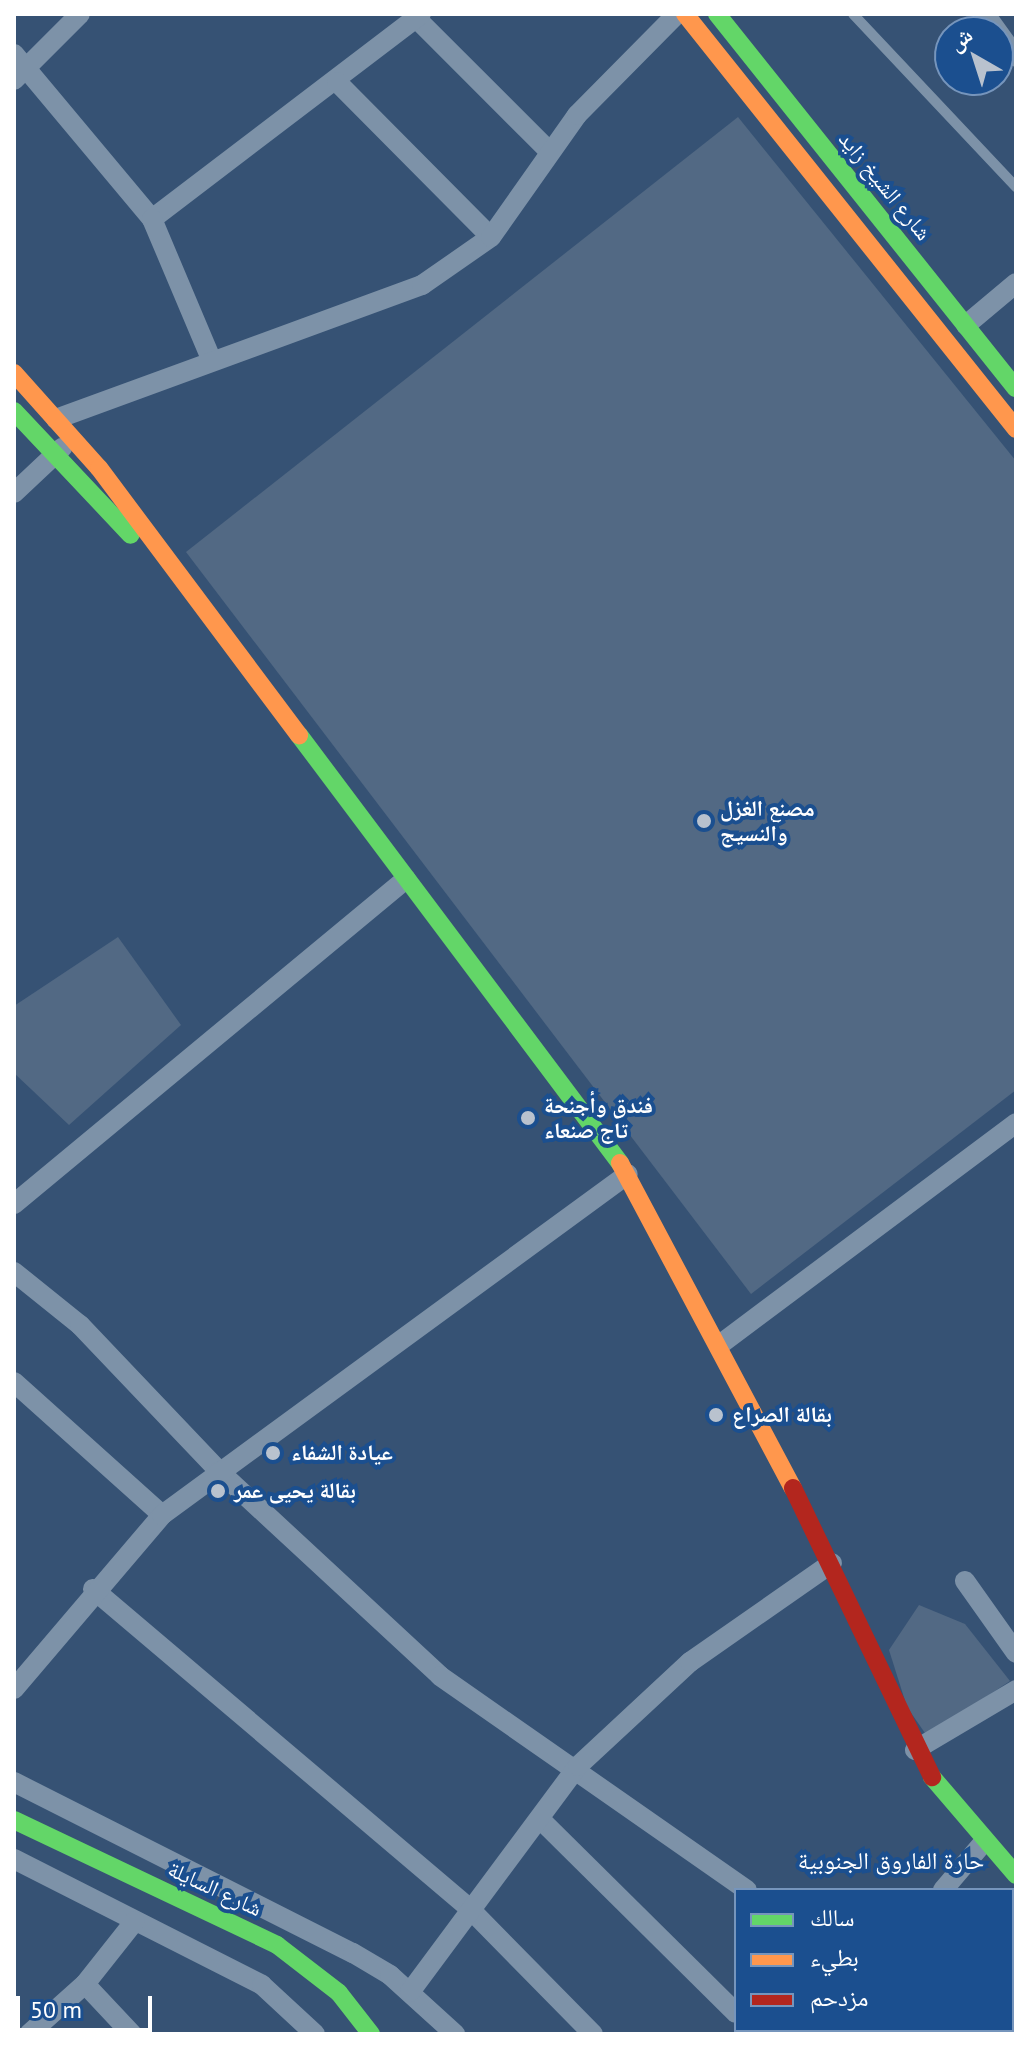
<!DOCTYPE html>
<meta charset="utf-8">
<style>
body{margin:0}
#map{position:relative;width:1030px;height:2048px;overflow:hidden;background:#365274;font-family:"PT Sans","Noto Naskh Arabic",sans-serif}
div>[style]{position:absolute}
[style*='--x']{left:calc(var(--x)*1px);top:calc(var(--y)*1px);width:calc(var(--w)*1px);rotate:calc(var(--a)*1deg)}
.building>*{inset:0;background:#526984}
.lane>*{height:10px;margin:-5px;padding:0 5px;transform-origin:5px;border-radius:5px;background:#7d92a8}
.street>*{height:20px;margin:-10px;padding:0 10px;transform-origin:10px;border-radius:10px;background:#7d92a8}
.fast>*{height:18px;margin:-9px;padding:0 9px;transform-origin:9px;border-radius:9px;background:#63d668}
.slow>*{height:18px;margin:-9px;padding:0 9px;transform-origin:9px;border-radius:9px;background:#ff974d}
.jam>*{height:18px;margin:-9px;padding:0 9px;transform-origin:9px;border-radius:9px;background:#b3261e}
.dots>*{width:22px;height:22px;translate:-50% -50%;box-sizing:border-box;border:4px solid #1b4f8f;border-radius:50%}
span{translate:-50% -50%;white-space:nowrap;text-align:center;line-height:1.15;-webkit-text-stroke:8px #1b4f8f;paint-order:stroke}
.street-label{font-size:22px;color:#fff}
.poi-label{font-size:22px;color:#fff;font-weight:700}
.left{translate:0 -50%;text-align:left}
.neighbourhood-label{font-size:24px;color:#fff}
.frame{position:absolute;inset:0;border:16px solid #fff;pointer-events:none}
.legend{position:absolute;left:734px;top:1888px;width:280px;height:144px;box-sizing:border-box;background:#1b4f8f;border:2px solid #7695bc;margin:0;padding:10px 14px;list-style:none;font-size:24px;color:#fff}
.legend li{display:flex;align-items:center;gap:16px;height:40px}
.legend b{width:40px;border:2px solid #7695bc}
.north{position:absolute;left:934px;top:16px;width:80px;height:80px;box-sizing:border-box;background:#1b4f8f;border:2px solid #7695bc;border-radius:50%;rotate:321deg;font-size:22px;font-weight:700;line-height:32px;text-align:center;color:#fff}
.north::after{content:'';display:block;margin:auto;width:28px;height:36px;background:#b9c2ce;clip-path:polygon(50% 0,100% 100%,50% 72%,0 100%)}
.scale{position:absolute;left:16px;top:1996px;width:136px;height:36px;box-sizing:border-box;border:4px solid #fff;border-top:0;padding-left:10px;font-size:24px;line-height:28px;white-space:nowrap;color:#fff;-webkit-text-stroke:6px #1b4f8f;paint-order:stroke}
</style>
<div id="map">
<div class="building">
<div style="clip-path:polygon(738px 117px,1016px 461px,1016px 1090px,751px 1294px,186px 552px)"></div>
<div style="clip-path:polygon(118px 937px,181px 1025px,69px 1125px,14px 1073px,14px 1006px)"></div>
<div style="clip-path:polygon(919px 1605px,965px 1624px,1010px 1681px,927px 1736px,907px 1707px,889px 1650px)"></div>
</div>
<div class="lane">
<div style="--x:853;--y:14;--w:238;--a:46.7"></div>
</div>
<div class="street">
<div style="--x:412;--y:14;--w:194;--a:45"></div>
<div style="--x:985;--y:14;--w:53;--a:54.2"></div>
<div style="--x:14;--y:54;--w:215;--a:50.1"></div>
<div style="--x:152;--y:219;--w:338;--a:-37.3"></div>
<div style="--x:14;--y:80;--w:93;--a:-45"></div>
<div style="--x:337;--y:82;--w:218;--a:45.2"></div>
<div style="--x:152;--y:219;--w:152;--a:67.1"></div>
<div style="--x:966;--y:325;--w:65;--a:-40"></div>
<div style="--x:56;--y:419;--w:390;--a:-20.1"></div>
<div style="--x:422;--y:285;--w:84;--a:-34.8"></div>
<div style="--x:491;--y:237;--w:149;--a:-54.8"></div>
<div style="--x:577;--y:115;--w:142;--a:-45.3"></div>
<div style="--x:14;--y:493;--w:66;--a:-43.2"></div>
<div style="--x:14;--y:1204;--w:509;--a:-39.66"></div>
<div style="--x:14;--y:1272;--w:85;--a:38.8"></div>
<div style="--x:80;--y:1325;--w:202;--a:46.4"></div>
<div style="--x:219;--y:1471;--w:301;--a:42.8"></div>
<div style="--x:440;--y:1676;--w:374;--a:34.9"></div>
<div style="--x:722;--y:1343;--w:367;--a:-36.8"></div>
<div style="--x:14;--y:1382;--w:199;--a:41.9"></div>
<div style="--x:965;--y:1581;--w:88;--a:54.7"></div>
<div style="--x:93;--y:1589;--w:496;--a:40.3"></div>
<div style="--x:471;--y:1910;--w:174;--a:45.5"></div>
<div style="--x:14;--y:1689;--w:228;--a:-49.6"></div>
<div style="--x:162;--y:1515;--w:577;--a:-36.2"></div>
<div style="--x:915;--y:1750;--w:117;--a:-30.7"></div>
<div style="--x:14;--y:1782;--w:380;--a:26.8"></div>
<div style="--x:353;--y:1953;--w:43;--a:30.7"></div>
<div style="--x:390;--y:1975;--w:88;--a:42.2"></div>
<div style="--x:542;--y:1821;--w:273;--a:44.7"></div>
<div style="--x:14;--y:1859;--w:278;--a:26.9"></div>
<div style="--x:262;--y:1985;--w:72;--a:42.8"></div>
<div style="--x:943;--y:1890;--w:62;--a:-49.6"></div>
<div style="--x:85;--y:1984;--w:69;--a:46.8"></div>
<div style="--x:410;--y:1992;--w:282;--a:-53.4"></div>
<div style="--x:578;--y:1766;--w:153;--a:-42.9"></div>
<div style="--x:690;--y:1662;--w:173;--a:-34.9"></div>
<div style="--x:753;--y:2030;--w:6;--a:45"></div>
<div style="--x:950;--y:2030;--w:7;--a:34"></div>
<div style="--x:29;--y:2034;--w:75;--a:-41.8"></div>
<div style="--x:85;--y:1984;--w:80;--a:-51.6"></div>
<div style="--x:816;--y:2034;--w:6;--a:-45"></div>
</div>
<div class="fast">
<div style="--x:717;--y:14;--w:479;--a:51.4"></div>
<div style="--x:14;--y:411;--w:170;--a:46.7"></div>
<div style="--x:299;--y:735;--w:535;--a:53.13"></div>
<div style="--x:932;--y:1777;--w:129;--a:49.4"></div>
<div style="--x:14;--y:1820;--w:291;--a:25.4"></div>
<div style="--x:277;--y:1945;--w:78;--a:37.7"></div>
<div style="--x:339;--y:1993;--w:52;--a:52"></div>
</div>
<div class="slow">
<div style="--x:685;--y:14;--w:531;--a:51.42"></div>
<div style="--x:14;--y:373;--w:127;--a:48.2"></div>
<div style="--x:99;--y:468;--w:334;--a:53.2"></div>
<div style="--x:620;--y:1163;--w:368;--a:62"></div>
</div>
<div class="jam">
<div style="--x:793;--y:1488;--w:321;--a:64.3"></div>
</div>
<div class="dots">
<div style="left:704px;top:821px;background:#b9c2ce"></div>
<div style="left:528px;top:1118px;background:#b9c2ce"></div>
<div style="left:716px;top:1415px;background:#b9c2ce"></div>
<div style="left:273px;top:1453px;background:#b9c2ce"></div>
<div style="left:218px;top:1491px;background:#b9c2ce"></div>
</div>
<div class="street-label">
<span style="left:885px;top:186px;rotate:51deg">شارع الشيخ زايد</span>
<span style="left:215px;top:1889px;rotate:25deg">شارع السايلة</span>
</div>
<div class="poi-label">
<span class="left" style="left:720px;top:821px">مصنع الغزل<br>والنسيج</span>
<span class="left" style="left:544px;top:1118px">فندق وأجنحة<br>تاج صنعاء</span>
<span class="left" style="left:732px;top:1415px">بقالة الصراع</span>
<span class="left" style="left:291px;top:1453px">عيادة الشفاء</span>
<span class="left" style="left:234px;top:1491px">بقالة يحيى عمر</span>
</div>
<div class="neighbourhood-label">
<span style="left:891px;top:1861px">حارة الفاروق الجنوبية</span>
</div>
<div class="frame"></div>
<ul class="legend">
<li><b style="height:10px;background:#63d668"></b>سالك</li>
<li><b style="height:10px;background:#ff974d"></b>بطيء</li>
<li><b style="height:10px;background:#b3261e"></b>مزدحم</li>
</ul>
<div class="north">ش</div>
<div class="scale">50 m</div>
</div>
